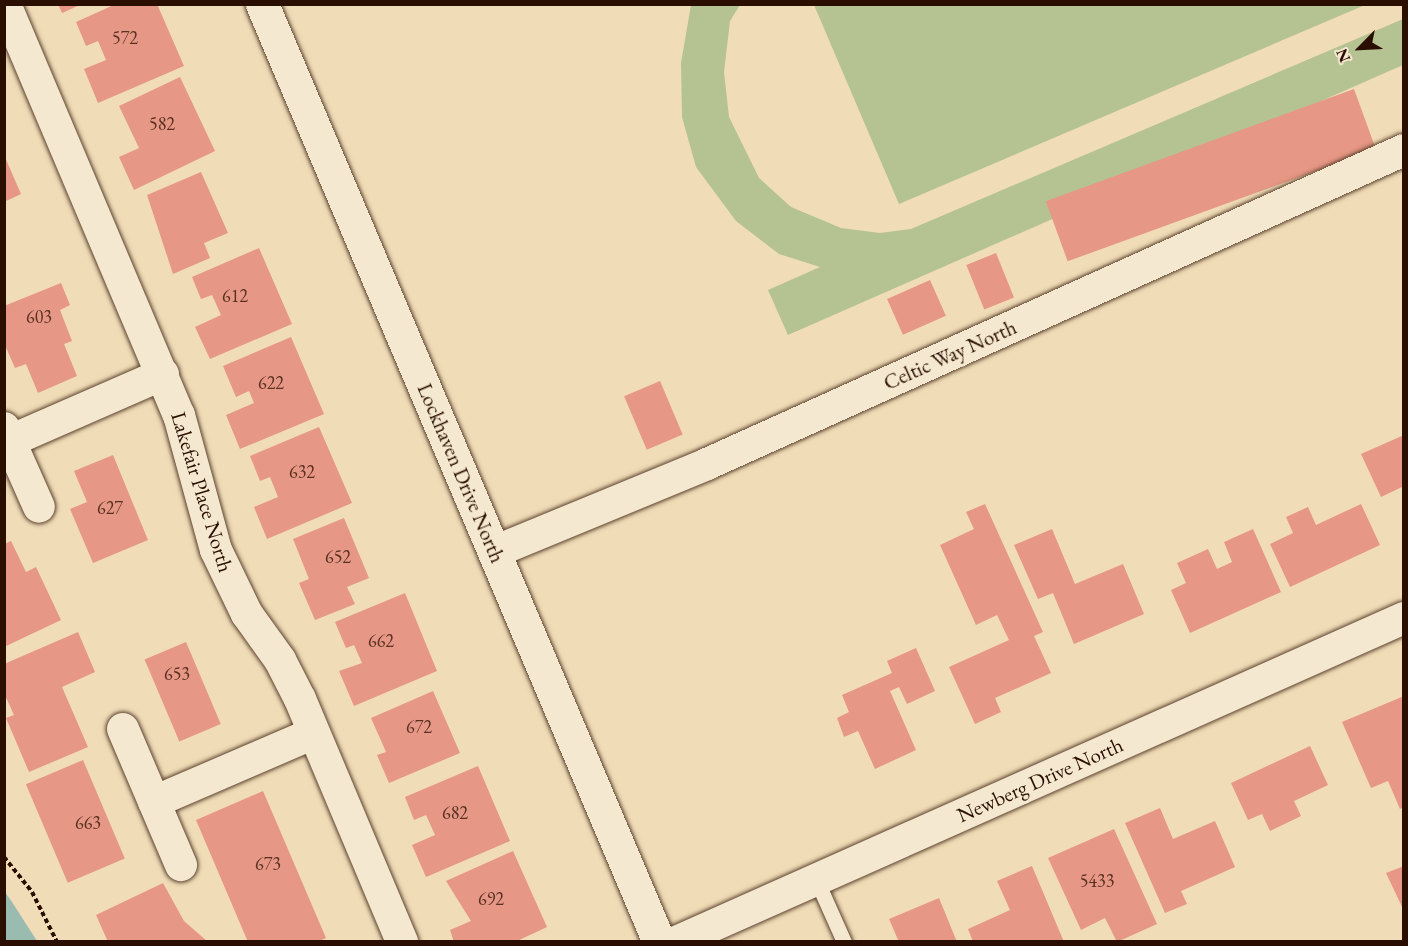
<!DOCTYPE html>
<style>
body{margin:0}
#map{position:relative;width:1408px;height:946px;overflow:hidden;background:#f0dcb7;font-family:"EB Garamond",serif}
div>[style]{position:absolute}
[style*='--x']{left:calc(var(--x)*1px);top:calc(var(--y)*1px);width:calc(var(--w)*1px);rotate:calc(var(--a)*1deg)}
.green>*{inset:0;background:#b5c292}
.water>*{inset:0;background:#9abbaf}
.building>*{inset:0;background:#e79785;transform-origin:0 0}
.path>*{height:4px;margin-top:-2px;transform-origin:0;background:repeating-linear-gradient(90deg,#2a0f00 0 4.5px,transparent 0 7.5px)}
.roads{filter:drop-shadow(0 0 2px #5c422e) drop-shadow(0 0 2px #5c422e)}
.service>*{height:15px;margin:-7.5px;padding:0 7.5px;transform-origin:7.5px;border-radius:7.5px;background:#f5e8d0}
.minor>*{height:32px;margin:-16px;padding:0 16px;transform-origin:16px;border-radius:16px;background:#f5e8d0}
.tertiary>*{height:33px;margin:-16.5px;padding:0 16.5px;transform-origin:16.5px;border-radius:16.5px;background:#f5e8d0}
span{translate:-50% -50%;white-space:nowrap;text-align:center;line-height:1.15;-webkit-text-stroke:6px #f5e8d0;paint-order:stroke}
.number-label{font-size:18px;color:#593121}
.number-label span{-webkit-text-stroke-width:0}
.street-label{font-size:21px;color:#2a0f00}
.frame{position:absolute;inset:0;border:6px solid #2a0f00;pointer-events:none}
.north{position:absolute;left:1330px;top:18px;width:60px;height:60px;-webkit-text-stroke:4px #f5e8d0;paint-order:stroke;rotate:246deg;font-size:16px;font-weight:700;line-height:24px;text-align:center;color:#2a0f00}
.north::after{content:'';display:block;margin:auto;width:21px;height:27px;background:#2a0f00;clip-path:polygon(50% 0,100% 100%,50% 72%,0 100%)}
</style>
<div id="map">
<div class="green">
<div style="clip-path:polygon(691px 5px,740px 5px,730px 21px,724px 72px,729px 117px,759px 178px,791px 207px,841px 228px,880px 233px,911px 229px,1403px 19px,1403px 65px,788px 335px,768px 290px,820px 267px,779px 254px,736px 221px,696px 167px,682px 117px,681px 63px)"></div>
<div style="clip-path:polygon(814px 5px,1365px 5px,899px 204px)"></div>
</div>
<div class="water">
<div style="clip-path:polygon(5px 892px,12px 902px,37px 941px,5px 941px)"></div>
</div>
<div class="building">
<div style="clip-path:polygon(58px 4px,82px 4px,62px 13px)"></div>
<div style="clip-path:polygon(116px 4px,157px 4px,184px 66px,98px 103px,84px 69px,106px 60px,98px 41px,86px 46px,76px 22px)"></div>
<div style="clip-path:polygon(180px 77px,215px 151px,134px 190px,119px 157px,139px 148px,119px 106px)"></div>
<div style="left:1354px;top:89px;width:64px;height:328px;rotate:70deg"></div>
<div style="clip-path:polygon(4px 155px,21px 194px,4px 202px)"></div>
<div style="clip-path:polygon(201px 172px,228px 233px,204px 243px,210px 258px,173px 274px,147px 195px)"></div>
<div style="clip-path:polygon(259px 248px,292px 324px,210px 359px,195px 327px,221px 315px,212px 295px,201px 299px,192px 277px)"></div>
<div style="left:996px;top:253px;width:48px;height:32px;rotate:68deg"></div>
<div style="left:930px;top:280px;width:39px;height:47px;rotate:66deg"></div>
<div style="clip-path:polygon(61px 283px,70px 305px,60px 310px,72px 341px,64px 344px,77px 376px,38px 393px,26px 364px,15px 368px,4px 343px,4px 306px)"></div>
<div style="clip-path:polygon(291px 337px,324px 414px,240px 449px,226px 415px,254px 403px,249px 391px,236px 397px,223px 366px)"></div>
<div style="left:660px;top:381px;width:58px;height:39px;rotate:67deg"></div>
<div style="clip-path:polygon(319px 427px,352px 503px,267px 539px,254px 507px,278px 497px,270px 477px,260px 481px,250px 456px)"></div>
<div style="clip-path:polygon(1404px 435px,1404px 486px,1381px 497px,1361px 454px)"></div>
<div style="clip-path:polygon(113px 455px,148px 540px,93px 563px,70px 509px,87px 502px,74px 471px)"></div>
<div style="clip-path:polygon(985px 504px,1043px 632px,1034px 636px,1051px 673px,995px 698px,1001px 712px,975px 724px,949px 667px,1009px 640px,997px 615px,976px 625px,940px 545px,974px 529px,966px 512px)"></div>
<div style="clip-path:polygon(1361px 504px,1380px 545px,1290px 587px,1270px 544px,1293px 533px,1286px 517px,1308px 507px,1316px 525px)"></div>
<div style="clip-path:polygon(344px 518px,369px 578px,347px 587px,355px 604px,315px 620px,299px 583px,309px 579px,293px 539px)"></div>
<div style="clip-path:polygon(1052px 529px,1075px 584px,1123px 564px,1144px 614px,1074px 644px,1053px 593px,1038px 599px,1014px 545px)"></div>
<div style="clip-path:polygon(1253px 529px,1281px 592px,1190px 633px,1171px 590px,1186px 583px,1177px 563px,1208px 549px,1217px 569px,1232px 562px,1224px 542px)"></div>
<div style="clip-path:polygon(11px 541px,26px 572px,36px 567px,61px 620px,4px 647px,4px 544px)"></div>
<div style="clip-path:polygon(405px 593px,437px 671px,354px 706px,339px 671px,362px 663px,354px 645px,346px 648px,335px 622px)"></div>
<div style="clip-path:polygon(78px 632px,95px 672px,62px 687px,88px 747px,29px 772px,6px 718px,14px 715px,4px 693px,4px 664px)"></div>
<div style="left:186px;top:642px;width:89px;height:45px;rotate:67deg"></div>
<div style="clip-path:polygon(916px 648px,935px 691px,907px 704px,899px 687px,890px 691px,916px 750px,875px 769px,858px 731px,844px 737px,837px 718px,849px 712px,842px 695px,892px 673px,887px 661px)"></div>
<div style="clip-path:polygon(433px 691px,460px 753px,389px 783px,377px 755px,386px 752px,371px 718px)"></div>
<div style="clip-path:polygon(1404px 696px,1404px 807px,1400px 809px,1388px 781px,1371px 788px,1342px 722px)"></div>
<div style="clip-path:polygon(1310px 746px,1328px 785px,1294px 801px,1301px 816px,1270px 831px,1262px 814px,1248px 820px,1231px 783px)"></div>
<div style="left:83px;top:760px;width:107px;height:62px;rotate:67deg"></div>
<div style="clip-path:polygon(478px 766px,510px 841px,426px 877px,412px 845px,435px 835px,426px 815px,414px 820px,405px 797px)"></div>
<div style="clip-path:polygon(263px 791px,326px 938px,317px 942px,248px 942px,196px 820px)"></div>
<div style="clip-path:polygon(1160px 808px,1173px 839px,1215px 821px,1235px 867px,1181px 891px,1187px 904px,1165px 913px,1125px 823px)"></div>
<div style="clip-path:polygon(1114px 829px,1157px 924px,1117px 942px,1105px 918px,1081px 930px,1048px 858px)"></div>
<div style="clip-path:polygon(513px 851px,547px 927px,515px 942px,454px 942px,450px 930px,471px 921px,446px 881px)"></div>
<div style="clip-path:polygon(1032px 866px,1064px 942px,973px 942px,968px 929px,1010px 910px,997px 881px)"></div>
<div style="clip-path:polygon(1404px 866px,1404px 911px,1386px 873px)"></div>
<div style="clip-path:polygon(163px 883px,184px 921px,208px 942px,108px 942px,96px 915px)"></div>
<div style="clip-path:polygon(939px 898px,957px 942px,899px 942px,889px 919px)"></div>
</div>
<div class="path">
<div style="--x:4;--y:857;--w:45;--a:51.3"></div>
<div style="--x:32;--y:892;--w:56;--a:63.4"></div>
</div>
<div class="roads">
<div class="service">
<div style="--x:816;--y:879;--w:69;--a:66"></div>
</div>
<div class="minor">
<div style="--x:5;--y:4;--w:446;--a:67.1"></div>
<div style="--x:179;--y:415;--w:140;--a:74.7"></div>
<div style="--x:216;--y:550;--w:71;--a:64.2"></div>
<div style="--x:247;--y:614;--w:57;--a:54.3"></div>
<div style="--x:280;--y:660;--w:44;--a:62.9"></div>
<div style="--x:300;--y:699;--w:264;--a:67.2"></div>
<div style="--x:4;--y:428;--w:86;--a:66.1"></div>
<div style="--x:10;--y:441;--w:167;--a:-23.6"></div>
<div style="--x:494;--y:552;--w:230;--a:-22.4"></div>
<div style="--x:707;--y:464;--w:764;--a:-24.25"></div>
<div style="--x:123;--y:729;--w:148;--a:66.9"></div>
<div style="--x:154;--y:802;--w:174;--a:-23.3"></div>
<div style="--x:676;--y:942;--w:797;--a:-23.99"></div>
</div>
<div class="tertiary">
<div style="--x:262;--y:4;--w:1019;--a:67.06"></div>
</div>
</div>
<div class="number-label">
<span style="left:125px;top:38px">572</span>
<span style="left:162px;top:124px">582</span>
<span style="left:235px;top:296px">612</span>
<span style="left:39px;top:317px">603</span>
<span style="left:271px;top:383px">622</span>
<span style="left:302px;top:472px">632</span>
<span style="left:110px;top:508px">627</span>
<span style="left:338px;top:557px">652</span>
<span style="left:381px;top:641px">662</span>
<span style="left:177px;top:674px">653</span>
<span style="left:419px;top:727px">672</span>
<span style="left:455px;top:813px">682</span>
<span style="left:88px;top:823px">663</span>
<span style="left:268px;top:864px">673</span>
<span style="left:1097px;top:881px">5433</span>
<span style="left:491px;top:899px">692</span>
</div>
<div class="street-label">
<span style="left:950px;top:355px;rotate:-24deg">Celtic Way North</span>
<span style="left:461px;top:473px;rotate:67deg">Lockhaven Drive North</span>
<span style="left:202px;top:492px;rotate:73deg">Lakefair Place North</span>
<span style="left:1040px;top:780px;rotate:-24deg">Newberg Drive North</span>
</div>
<div class="frame"></div>
<div class="north">N</div>
</div>
